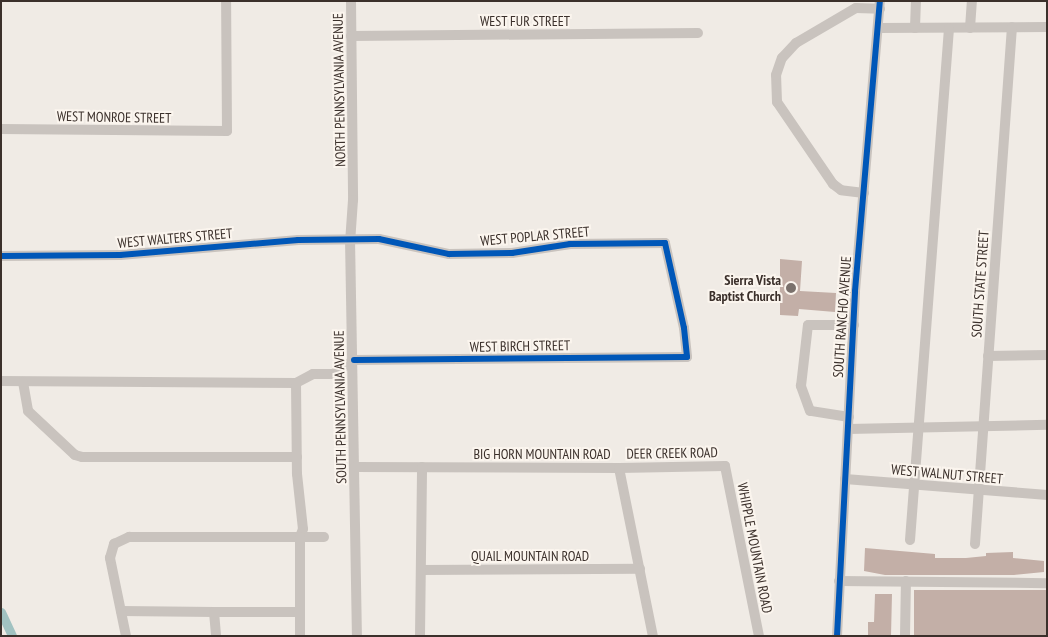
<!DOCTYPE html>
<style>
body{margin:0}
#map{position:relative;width:1048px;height:637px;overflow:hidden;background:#f0ebe5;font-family:"PT Sans Narrow",sans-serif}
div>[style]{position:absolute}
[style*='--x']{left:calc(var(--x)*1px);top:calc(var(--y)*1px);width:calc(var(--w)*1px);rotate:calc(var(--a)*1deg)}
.canal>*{height:9px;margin:-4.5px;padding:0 4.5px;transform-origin:4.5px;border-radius:4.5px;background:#a1c2c1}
.building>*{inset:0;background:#c3afa7;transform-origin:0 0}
.minor>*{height:10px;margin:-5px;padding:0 5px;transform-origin:5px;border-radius:5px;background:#c9c3be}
.cycleway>*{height:6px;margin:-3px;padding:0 3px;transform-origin:3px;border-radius:3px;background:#0057b8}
.dots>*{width:14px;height:14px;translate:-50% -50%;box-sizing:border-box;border:2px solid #fbf5ee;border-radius:50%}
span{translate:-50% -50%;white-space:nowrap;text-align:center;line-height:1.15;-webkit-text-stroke:4px #fbf5ee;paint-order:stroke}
.street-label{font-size:14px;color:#3b302b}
.poi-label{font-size:14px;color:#3b302b;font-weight:700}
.right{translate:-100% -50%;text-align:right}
.frame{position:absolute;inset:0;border:2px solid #3b302b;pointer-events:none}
</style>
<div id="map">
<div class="canal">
<div style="--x:1;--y:612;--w:26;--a:65"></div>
</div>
<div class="building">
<div style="clip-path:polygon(780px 259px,802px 261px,800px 291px,836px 293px,835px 312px,799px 309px,798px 316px,780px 315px)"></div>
<div style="clip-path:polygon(865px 548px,935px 554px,935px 558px,966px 558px,986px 556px,986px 553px,1013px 552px,1013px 558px,1044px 561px,1044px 572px,1014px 575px,885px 575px,864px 571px)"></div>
<div style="left:914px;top:590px;width:133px;height:45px"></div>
<div style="clip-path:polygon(875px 594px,892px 594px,891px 636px,868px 636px,868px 622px,874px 622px)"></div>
</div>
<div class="minor">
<div style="--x:351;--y:1;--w:199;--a:89.4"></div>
<div style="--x:353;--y:200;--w:39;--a:94"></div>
<div style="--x:350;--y:239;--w:397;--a:89"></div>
<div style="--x:878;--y:28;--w:169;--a:-0.3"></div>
<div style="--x:915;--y:28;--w:27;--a:-88"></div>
<div style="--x:970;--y:28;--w:27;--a:-86"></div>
<div style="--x:351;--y:36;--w:347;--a:-0.5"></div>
<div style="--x:1;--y:129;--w:226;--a:0.5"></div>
<div style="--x:227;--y:131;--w:130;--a:-90.4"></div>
<div style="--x:864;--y:193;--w:23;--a:-173"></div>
<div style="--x:841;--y:190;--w:10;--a:-143"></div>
<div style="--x:833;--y:184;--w:99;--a:-124.3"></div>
<div style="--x:777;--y:102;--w:27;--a:-92"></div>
<div style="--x:776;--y:75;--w:18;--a:-71"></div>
<div style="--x:782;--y:58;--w:21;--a:-47"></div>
<div style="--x:796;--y:43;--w:69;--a:-30.3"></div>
<div style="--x:856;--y:8;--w:24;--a:2"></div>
<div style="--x:1;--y:256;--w:119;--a:-0.5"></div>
<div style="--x:120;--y:255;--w:179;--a:-4.8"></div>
<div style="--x:298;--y:240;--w:81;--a:-0.7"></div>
<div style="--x:379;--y:239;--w:72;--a:12.1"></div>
<div style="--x:449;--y:254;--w:63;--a:-0.9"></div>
<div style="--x:512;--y:253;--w:59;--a:-8.8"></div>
<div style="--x:570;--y:244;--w:95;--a:-0.6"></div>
<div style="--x:665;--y:243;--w:87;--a:77.4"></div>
<div style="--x:684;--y:328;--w:29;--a:84"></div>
<div style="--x:687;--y:357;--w:333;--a:179.5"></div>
<div style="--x:354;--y:360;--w:25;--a:146"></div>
<div style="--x:333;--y:374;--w:20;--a:180"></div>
<div style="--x:313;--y:374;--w:19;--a:152"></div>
<div style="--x:296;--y:383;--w:295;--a:-179.6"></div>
<div style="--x:988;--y:356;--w:59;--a:-1"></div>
<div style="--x:23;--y:382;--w:29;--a:80"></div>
<div style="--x:28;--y:411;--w:64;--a:43.1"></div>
<div style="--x:75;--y:455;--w:7;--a:16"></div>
<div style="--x:82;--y:457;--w:215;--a:0"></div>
<div style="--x:296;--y:383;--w:91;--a:89.4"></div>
<div style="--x:297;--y:474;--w:55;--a:83.8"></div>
<div style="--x:303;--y:529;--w:9;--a:111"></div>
<div style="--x:300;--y:537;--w:24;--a:0"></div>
<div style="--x:849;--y:417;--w:39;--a:-171"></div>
<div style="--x:810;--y:411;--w:27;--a:-110"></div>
<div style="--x:801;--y:386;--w:61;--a:-83.5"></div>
<div style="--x:808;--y:325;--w:46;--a:0"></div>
<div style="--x:848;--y:429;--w:199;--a:-1.2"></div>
<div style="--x:355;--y:467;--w:264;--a:0.2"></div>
<div style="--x:619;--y:468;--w:171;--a:78.6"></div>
<div style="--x:619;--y:468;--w:106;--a:-1.1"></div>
<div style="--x:725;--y:466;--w:173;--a:78.7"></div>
<div style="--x:845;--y:479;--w:203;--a:4.5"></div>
<div style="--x:910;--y:540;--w:513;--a:-85.64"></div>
<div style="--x:975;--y:544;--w:518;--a:-85.91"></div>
<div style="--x:421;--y:570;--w:219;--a:-0.3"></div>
<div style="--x:839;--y:581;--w:208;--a:0.6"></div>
<div style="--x:121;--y:611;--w:93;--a:0.6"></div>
<div style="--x:214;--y:612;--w:24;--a:85"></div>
<div style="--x:214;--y:612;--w:86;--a:0"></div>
<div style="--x:126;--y:636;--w:80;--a:-101.6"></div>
<div style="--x:110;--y:558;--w:15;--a:-74"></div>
<div style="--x:114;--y:544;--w:17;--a:-25"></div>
<div style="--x:129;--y:537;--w:171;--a:0"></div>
<div style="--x:300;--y:537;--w:99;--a:90"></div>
<div style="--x:420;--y:636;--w:169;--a:-89.3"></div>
<div style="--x:837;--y:636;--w:345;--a:-87"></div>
<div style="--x:855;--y:291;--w:291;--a:-85.1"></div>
<div style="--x:905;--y:636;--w:55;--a:-89"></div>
</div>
<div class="cycleway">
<div style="--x:1;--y:256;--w:119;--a:-0.5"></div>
<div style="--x:120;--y:255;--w:179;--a:-4.8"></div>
<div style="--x:298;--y:240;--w:81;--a:-0.7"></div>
<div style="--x:379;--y:239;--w:72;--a:12.1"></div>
<div style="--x:449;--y:254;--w:63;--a:-0.9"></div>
<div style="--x:512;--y:253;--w:59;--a:-8.8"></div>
<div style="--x:570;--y:244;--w:95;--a:-0.6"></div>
<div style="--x:665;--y:243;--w:87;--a:77.4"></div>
<div style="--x:684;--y:328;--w:29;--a:84"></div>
<div style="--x:687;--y:357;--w:333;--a:179.5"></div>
<div style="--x:837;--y:636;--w:345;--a:-87"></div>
<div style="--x:855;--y:291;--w:291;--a:-85.1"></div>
</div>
<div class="dots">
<div style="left:791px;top:288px;background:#7a716c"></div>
</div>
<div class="street-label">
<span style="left:525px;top:21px">WEST FUR STREET</span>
<span style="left:339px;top:90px;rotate:-91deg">NORTH PENNSYLVANIA AVENUE</span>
<span style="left:114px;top:117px;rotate:1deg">WEST MONROE STREET</span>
<span style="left:535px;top:236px;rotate:-5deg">WEST POPLAR STREET</span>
<span style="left:175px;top:238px;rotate:-5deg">WEST WALTERS STREET</span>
<span style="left:980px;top:284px;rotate:-86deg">SOUTH STATE STREET</span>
<span style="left:842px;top:317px;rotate:-86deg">SOUTH RANCHO AVENUE</span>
<span style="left:520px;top:346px;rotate:-1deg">WEST BIRCH STREET</span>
<span style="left:340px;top:407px;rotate:-91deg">SOUTH PENNSYLVANIA AVENUE</span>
<span style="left:672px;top:453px;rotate:-1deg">DEER CREEK ROAD</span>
<span style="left:542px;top:454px">BIG HORN MOUNTAIN ROAD</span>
<span style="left:947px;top:474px;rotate:5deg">WEST WALNUT STREET</span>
<span style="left:755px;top:548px;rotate:79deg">WHIPPLE MOUNTAIN ROAD</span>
<span style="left:530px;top:556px">QUAIL MOUNTAIN ROAD</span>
</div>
<div class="poi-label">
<span class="right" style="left:781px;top:288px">Sierra Vista<br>Baptist Church</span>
</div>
<div class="frame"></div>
</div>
